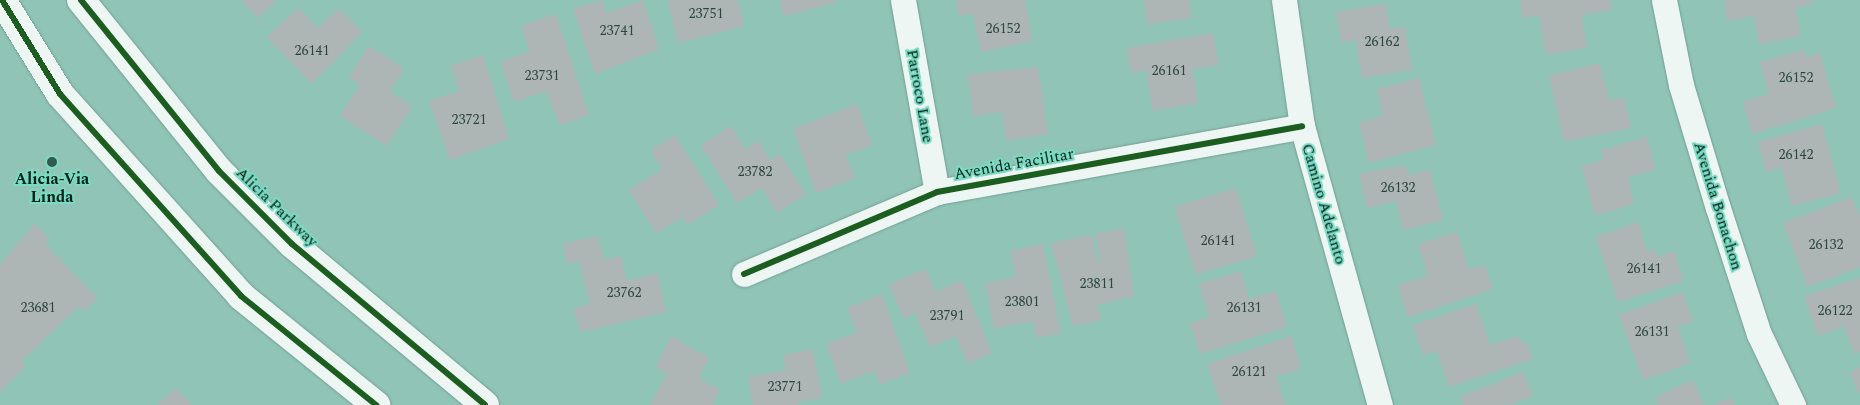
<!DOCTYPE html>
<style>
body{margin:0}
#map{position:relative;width:1860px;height:405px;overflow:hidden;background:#90c4b7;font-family:Spectral,serif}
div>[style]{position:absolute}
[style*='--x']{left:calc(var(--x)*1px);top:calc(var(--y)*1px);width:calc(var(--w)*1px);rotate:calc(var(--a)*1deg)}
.building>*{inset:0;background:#adb6b5;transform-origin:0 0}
.roads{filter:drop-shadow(0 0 1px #739f94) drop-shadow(0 0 1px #739f94)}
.street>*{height:25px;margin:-12.5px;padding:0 12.5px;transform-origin:12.5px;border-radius:12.5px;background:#eef6f4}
.primary>*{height:28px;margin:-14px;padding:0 14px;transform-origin:14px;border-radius:14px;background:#eef6f4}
.cycleway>*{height:6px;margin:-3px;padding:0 3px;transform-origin:3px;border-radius:3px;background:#1b5e20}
.dots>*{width:14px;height:14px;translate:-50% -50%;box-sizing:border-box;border:2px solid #7adac2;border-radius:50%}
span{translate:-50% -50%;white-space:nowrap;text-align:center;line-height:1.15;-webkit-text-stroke:4px #7adac2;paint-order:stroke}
.number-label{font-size:14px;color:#2c453f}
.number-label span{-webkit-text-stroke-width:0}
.street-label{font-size:16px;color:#011f18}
.poi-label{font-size:16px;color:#011f18;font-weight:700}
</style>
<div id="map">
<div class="building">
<div style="clip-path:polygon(241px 0,277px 0,258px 18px)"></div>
<div style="clip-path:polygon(602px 0,606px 13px,643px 0,659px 49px,595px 74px,573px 9px)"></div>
<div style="clip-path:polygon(674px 0,738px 0,744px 26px,678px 43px,668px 1px)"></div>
<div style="clip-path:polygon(780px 0,837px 0,838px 2px,784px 16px)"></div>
<div style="clip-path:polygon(956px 0,1025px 0,1032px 41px,981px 52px,973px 14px,959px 16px)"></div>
<div style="clip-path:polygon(1144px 0,1189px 0,1191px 18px,1147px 24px)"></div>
<div style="clip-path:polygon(1520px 0,1610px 0,1612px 10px,1582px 15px,1587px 48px,1546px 55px,1539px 15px,1523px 18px)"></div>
<div style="clip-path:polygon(1724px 0,1813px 0,1813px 4px,1795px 8px,1801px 36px,1759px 44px,1754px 16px,1727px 21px)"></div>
<div style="clip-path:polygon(1386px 4px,1390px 29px,1405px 27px,1412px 70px,1362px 78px,1356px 40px,1341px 43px,1336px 12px)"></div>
<div style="clip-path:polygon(298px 8px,318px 28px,339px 8px,362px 32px,312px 84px,267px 37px)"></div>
<div style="clip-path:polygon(556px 14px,589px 115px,560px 125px,546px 91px,514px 102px,501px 62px,530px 51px,521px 26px)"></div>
<div style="clip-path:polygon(1213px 33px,1219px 65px,1192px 69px,1198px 103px,1153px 111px,1146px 70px,1131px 73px,1127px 48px)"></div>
<div style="clip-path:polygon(368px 46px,404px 68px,390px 92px,412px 106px,387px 146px,340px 116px,360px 85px,349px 78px)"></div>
<div style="clip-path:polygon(1804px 50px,1806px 57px,1820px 53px,1836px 108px,1752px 134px,1743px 102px,1769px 94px,1760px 62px)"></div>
<div style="clip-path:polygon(483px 55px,509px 139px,450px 160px,429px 101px,459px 91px,451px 66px)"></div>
<div style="clip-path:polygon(1599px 63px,1610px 101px,1624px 97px,1631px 128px,1564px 142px,1549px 76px)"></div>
<div style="clip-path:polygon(1038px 67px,1048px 134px,1006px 141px,1002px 112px,973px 116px,968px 74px)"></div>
<div style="clip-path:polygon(1419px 78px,1436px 145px,1369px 163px,1359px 122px,1383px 116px,1377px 89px)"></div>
<div style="clip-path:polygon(857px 104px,872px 145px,846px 155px,855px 178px,816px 193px,793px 129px)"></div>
<div style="clip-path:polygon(1822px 124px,1841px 193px,1792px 206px,1781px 167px,1766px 172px,1758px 142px)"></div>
<div style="clip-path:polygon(731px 126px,745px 149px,759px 141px,770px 160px,780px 154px,806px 194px,777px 213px,762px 188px,737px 203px,701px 145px)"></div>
<div style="clip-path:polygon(675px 135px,719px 205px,687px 225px,683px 217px,656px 233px,629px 190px,662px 169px,650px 150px)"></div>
<div style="clip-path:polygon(1647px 137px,1656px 170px,1628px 177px,1634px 204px,1595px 216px,1582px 166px,1603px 160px,1601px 150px)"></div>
<div style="clip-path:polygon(1406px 165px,1409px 175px,1430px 170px,1443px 220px,1403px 230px,1396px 201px,1367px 208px,1359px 174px)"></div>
<div style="left:1236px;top:188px;width:71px;height:64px;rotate:73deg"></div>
<div style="clip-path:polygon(1852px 197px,1860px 217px,1860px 267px,1807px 287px,1783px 223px)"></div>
<div style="clip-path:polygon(1638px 222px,1647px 251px,1654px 249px,1657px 257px,1674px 251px,1684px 281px,1618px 302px,1596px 237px)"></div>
<div style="clip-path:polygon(35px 224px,50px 239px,45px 244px,98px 298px,84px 311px,79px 306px,22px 361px,26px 366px,0 392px,0 264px)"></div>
<div style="clip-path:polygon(1124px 228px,1134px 296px,1097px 305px,1101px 320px,1073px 326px,1051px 243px,1091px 235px,1097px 260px,1100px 260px,1095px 234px)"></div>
<div style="clip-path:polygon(1457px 232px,1469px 270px,1485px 265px,1493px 289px,1408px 317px,1398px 285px,1428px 276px,1418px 244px)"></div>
<div style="clip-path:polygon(598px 236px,604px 260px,621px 255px,627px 281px,657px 273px,666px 312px,580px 332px,574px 308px,590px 304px,579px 261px,567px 264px,562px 244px)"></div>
<div style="clip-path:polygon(1043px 244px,1061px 333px,1036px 338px,1033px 321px,994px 329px,985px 283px,1016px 277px,1010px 251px)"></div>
<div style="clip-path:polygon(926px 269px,936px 292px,962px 280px,992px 353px,968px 364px,956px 336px,930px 347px,915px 313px,903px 318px,889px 284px)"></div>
<div style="clip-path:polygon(1241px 271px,1249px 299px,1276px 291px,1287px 327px,1200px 354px,1190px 323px,1209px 317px,1199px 284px)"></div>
<div style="clip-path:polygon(1860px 278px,1860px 352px,1854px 354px,1844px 326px,1818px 336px,1804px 296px)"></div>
<div style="clip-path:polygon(1683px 292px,1693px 322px,1678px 326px,1690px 363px,1643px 380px,1619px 315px)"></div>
<div style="clip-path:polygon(882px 294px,910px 373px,880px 384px,875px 372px,871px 372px,841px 384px,826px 344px,857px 332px,847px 308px)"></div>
<div style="clip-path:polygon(1476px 304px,1490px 345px,1518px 336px,1521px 343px,1526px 341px,1533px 359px,1449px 387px,1437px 351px,1423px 355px,1413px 325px)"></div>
<div style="clip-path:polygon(671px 336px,709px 358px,699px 378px,720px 390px,712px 405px,650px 405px,667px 374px,656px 367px)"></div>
<div style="clip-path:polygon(1292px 336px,1301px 369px,1276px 376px,1285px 405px,1221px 405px,1207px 364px)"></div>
<div style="clip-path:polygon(813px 349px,822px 398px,797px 402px,797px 405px,753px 405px,748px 377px,786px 370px,783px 355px)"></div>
<div style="clip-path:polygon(1860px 367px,1860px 395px,1849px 372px)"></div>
<div style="clip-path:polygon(1523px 372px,1533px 396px,1511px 405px,1463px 405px,1460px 397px)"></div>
<div style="clip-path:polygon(1693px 380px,1704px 405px,1658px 405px,1655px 397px)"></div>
<div style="clip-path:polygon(176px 388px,192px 405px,157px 405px)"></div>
<div style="clip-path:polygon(1731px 397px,1735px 405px,1713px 405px)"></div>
</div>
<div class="roads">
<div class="street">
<div style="--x:903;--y:0;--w:195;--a:80"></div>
<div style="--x:1284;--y:0;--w:127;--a:81.9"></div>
<div style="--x:1302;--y:126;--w:290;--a:74.4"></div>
<div style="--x:1664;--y:0;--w:87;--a:78.7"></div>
<div style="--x:1681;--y:85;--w:128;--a:73.3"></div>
<div style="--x:1718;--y:208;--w:133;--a:72"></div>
<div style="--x:1759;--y:334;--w:79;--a:64.4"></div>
<div style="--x:744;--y:274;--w:210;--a:-23"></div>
<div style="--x:937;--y:192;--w:371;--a:-10.2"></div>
</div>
<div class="primary">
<div style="--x:2;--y:0;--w:110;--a:58.3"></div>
<div style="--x:60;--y:94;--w:271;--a:48.1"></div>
<div style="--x:241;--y:296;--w:174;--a:38.9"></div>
<div style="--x:81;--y:0;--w:220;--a:51.1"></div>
<div style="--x:219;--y:171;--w:103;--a:45"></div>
<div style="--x:292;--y:244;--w:251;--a:39.8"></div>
</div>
</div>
<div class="cycleway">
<div style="--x:2;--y:0;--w:110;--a:58.3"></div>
<div style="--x:60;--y:94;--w:271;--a:48.1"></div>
<div style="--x:241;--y:296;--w:174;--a:38.9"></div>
<div style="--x:81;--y:0;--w:220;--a:51.1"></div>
<div style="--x:219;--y:171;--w:103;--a:45"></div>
<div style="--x:292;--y:244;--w:251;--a:39.8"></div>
<div style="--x:744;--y:274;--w:210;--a:-23"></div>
<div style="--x:937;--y:192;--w:371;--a:-10.2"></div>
</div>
<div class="dots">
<div style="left:52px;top:162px;background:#335950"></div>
</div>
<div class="number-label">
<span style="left:706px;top:14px">23751</span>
<span style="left:1003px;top:29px">26152</span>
<span style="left:617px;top:31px">23741</span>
<span style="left:1382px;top:42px">26162</span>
<span style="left:312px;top:51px">26141</span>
<span style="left:1169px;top:71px">26161</span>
<span style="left:542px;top:76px">23731</span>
<span style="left:1796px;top:78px">26152</span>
<span style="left:469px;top:120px">23721</span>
<span style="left:1796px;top:155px">26142</span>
<span style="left:755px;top:172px">23782</span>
<span style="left:1398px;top:188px">26132</span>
<span style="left:1218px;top:241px">26141</span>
<span style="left:1826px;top:245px">26132</span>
<span style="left:1644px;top:269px">26141</span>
<span style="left:1097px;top:284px">23811</span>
<span style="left:624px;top:293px">23762</span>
<span style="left:1022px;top:302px">23801</span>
<span style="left:38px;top:308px">23681</span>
<span style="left:1244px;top:308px">26131</span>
<span style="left:1835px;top:311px">26122</span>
<span style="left:947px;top:316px">23791</span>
<span style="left:1652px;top:332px">26131</span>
<span style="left:1249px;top:372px">26121</span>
<span style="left:785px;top:387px">23771</span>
</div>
<div class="street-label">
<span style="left:920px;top:96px;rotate:80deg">Parroco Lane</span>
<span style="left:1014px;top:164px;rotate:-10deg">Avenida Facilitar</span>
<span style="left:1324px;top:204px;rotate:74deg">Camino Adelanto</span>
<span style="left:1718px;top:206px;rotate:73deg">Avenida Bonachon</span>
<span style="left:277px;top:207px;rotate:44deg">Alicia Parkway</span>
</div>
<div class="poi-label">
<span style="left:52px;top:188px">Alicia-Via<br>Linda</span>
</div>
</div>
